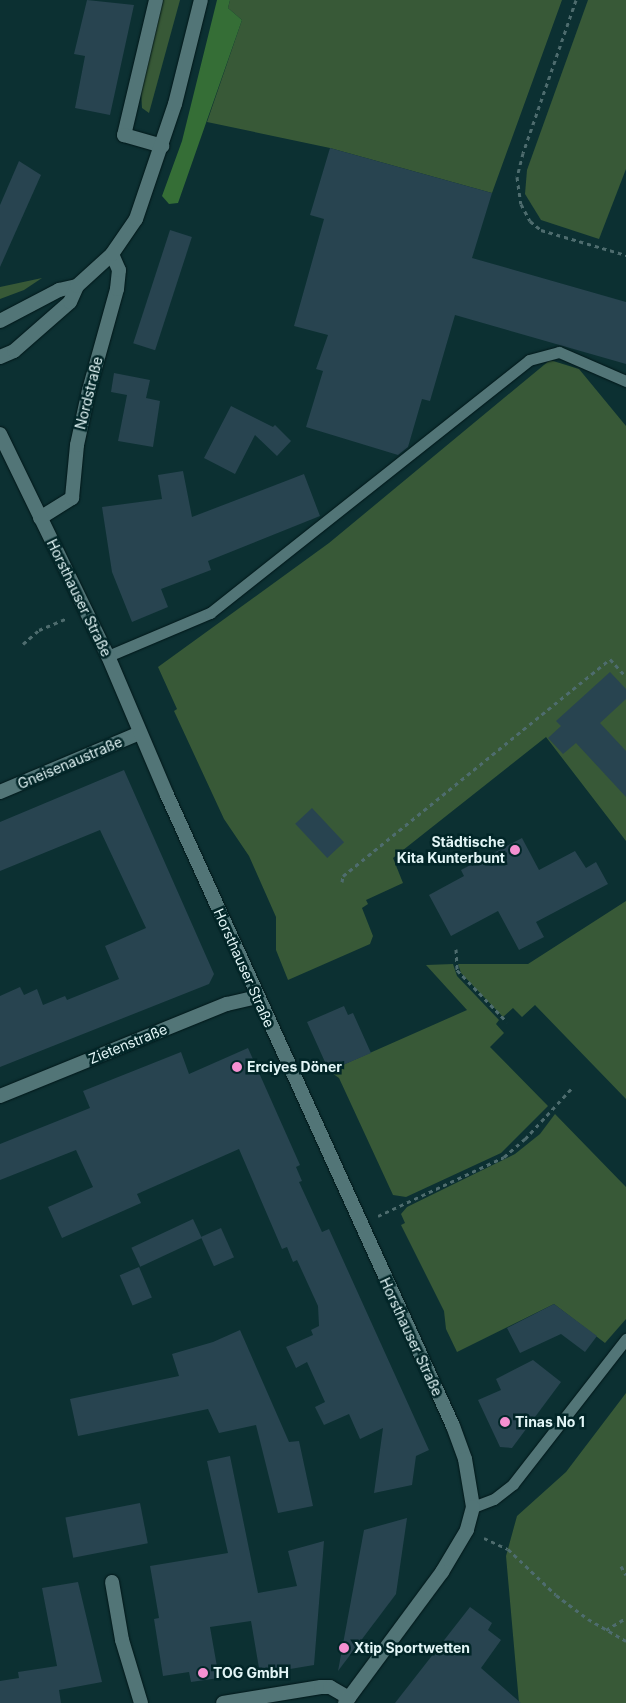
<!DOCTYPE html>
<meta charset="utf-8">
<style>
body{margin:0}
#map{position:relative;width:626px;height:1703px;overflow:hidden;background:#0c3032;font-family:Inter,sans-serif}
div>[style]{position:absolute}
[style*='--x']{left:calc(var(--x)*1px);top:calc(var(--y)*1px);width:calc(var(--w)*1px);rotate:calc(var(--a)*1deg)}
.green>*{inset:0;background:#385937}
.forest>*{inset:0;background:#356e36}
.building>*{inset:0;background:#284450;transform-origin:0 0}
.path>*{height:3px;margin-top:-1.5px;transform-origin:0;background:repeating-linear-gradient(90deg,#4e6c6e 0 4px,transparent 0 8px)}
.roads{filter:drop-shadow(0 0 1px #001719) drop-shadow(0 0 1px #001719)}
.service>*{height:11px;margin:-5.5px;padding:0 5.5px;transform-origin:5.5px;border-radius:5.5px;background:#527577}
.minor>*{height:14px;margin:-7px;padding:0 7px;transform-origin:7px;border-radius:7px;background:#527577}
.tertiary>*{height:14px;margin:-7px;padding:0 7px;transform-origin:7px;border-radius:7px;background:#527577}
.secondary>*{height:14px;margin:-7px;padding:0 7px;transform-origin:7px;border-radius:7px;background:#527577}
.dots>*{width:14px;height:14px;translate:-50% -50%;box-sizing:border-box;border:2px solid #022628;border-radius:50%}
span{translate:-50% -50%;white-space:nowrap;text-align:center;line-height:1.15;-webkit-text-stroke:5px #022628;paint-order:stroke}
.street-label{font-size:14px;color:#e2f5f6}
.poi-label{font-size:14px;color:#e2f5f6;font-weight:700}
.right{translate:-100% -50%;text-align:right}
.left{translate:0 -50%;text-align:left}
</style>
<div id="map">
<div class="green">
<div style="clip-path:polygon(161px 0,180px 0,149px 113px,142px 108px,141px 91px)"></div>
<div style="clip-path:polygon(230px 0,562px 0,492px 193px,330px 148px,207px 122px,242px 20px,228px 8px)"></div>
<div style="clip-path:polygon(588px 0,626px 0,626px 169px,599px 239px,541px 220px,525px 194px,527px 170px)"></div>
<div style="clip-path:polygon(42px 278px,24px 290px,0 299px,0 287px)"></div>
<div style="clip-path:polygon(550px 360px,579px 369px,626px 426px,626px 841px,546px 737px,393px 858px,403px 883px,366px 900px,368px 904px,362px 908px,373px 936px,370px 944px,288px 980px,276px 950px,276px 917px,249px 856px,224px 819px,174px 711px,177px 709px,158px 667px,329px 543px)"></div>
<div style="clip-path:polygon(626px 901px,626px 1099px,535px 1005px,522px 1017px,513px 1008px,503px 1017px,461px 973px,458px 964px,528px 964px)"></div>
<div style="clip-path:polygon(453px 964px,457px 976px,499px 1020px,496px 1024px,504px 1033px,490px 1047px,548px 1106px,501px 1153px,406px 1197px,393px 1195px,339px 1078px,329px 1071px,467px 1010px,426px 965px)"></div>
<div style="clip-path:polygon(555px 1114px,626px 1187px,626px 1319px,605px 1343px,554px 1304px,457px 1352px,446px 1329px,444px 1311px,401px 1225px,405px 1223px,401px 1214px,407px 1207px,515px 1154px,540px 1134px)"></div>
<div style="clip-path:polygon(626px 1393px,626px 1703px,519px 1703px,506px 1556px,517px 1516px,566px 1472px)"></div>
</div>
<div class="forest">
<div style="clip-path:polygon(217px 0,230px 0,228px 8px,242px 20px,178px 203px,169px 204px,162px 196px,182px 141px)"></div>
</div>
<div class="building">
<div style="clip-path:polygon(87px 0,134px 5px,110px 115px,75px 108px,85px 56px,74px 54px)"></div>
<div style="clip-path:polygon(330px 148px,492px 193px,472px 258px,626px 302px,626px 364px,455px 315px,430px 401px,422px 399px,408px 447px,398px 455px,306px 427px,323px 371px,316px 369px,328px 335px,294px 326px,324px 219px,310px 215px)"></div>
<div style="clip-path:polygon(19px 161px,41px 175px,0 267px,0 205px)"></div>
<div style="left:170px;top:230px;width:23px;height:119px;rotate:18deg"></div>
<div style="clip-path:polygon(114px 373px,150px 380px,146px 398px,160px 401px,153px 447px,118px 441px,127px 395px,111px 392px)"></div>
<div style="clip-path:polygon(231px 406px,273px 427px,275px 425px,291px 441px,277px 456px,255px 435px,235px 474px,204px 458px)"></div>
<div style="clip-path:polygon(183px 471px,192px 517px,304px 474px,320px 516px,208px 561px,211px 570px,161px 589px,168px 607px,132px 622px,112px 572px,102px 507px,162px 499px,158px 475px)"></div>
<div style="clip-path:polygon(610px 672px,626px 689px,626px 699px,600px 723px,626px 751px,626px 797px,576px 743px,563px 754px,548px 738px,561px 726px,556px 721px)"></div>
<div style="clip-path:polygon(124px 770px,214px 974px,209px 984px,0 1067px,0 996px,20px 987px,24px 995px,37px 989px,43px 1005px,65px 996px,67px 1000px,119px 979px,105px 946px,146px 928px,100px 830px,0 871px,0 822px)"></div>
<div style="left:312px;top:808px;width:47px;height:23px;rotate:47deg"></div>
<div style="clip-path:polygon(522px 838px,539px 870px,575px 851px,586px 868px,596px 862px,608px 884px,536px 922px,544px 937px,519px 950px,498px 911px,451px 936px,429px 895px,464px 876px,461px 870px)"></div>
<div style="clip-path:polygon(344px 1006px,348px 1015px,353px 1013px,371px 1053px,329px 1071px,307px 1022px)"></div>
<div style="clip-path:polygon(248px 1048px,300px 1165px,296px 1167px,302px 1181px,299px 1182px,322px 1232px,329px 1229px,429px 1450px,416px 1456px,412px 1485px,374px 1493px,383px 1428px,360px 1439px,349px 1414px,324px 1425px,315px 1407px,325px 1402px,307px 1362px,296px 1368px,286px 1347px,313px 1335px,311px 1330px,319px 1326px,318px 1306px,297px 1260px,293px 1262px,287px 1247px,282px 1249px,239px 1149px,137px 1194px,141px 1203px,62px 1238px,48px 1207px,93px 1187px,76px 1150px,0 1180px,0 1144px,90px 1108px,83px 1091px,181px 1052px,189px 1074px)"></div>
<div style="left:193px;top:1219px;width:21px;height:68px;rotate:65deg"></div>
<div style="left:221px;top:1228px;width:32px;height:22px;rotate:66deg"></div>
<div style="left:139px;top:1267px;width:33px;height:21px;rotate:67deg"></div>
<div style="clip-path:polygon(554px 1304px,597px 1336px,585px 1352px,561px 1334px,520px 1353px,507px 1328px)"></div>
<div style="clip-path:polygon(240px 1330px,289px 1442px,299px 1441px,313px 1506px,278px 1513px,256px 1425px,219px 1433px,208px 1409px,78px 1436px,70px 1399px,179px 1376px,172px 1354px,213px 1342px)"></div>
<div style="clip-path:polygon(533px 1360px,561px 1382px,512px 1448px,500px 1447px,478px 1400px,501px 1390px,496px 1379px)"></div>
<div style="clip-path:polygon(230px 1456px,258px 1593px,297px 1586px,288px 1551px,324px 1541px,314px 1665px,260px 1674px,251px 1621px,210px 1627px,219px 1678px,191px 1682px,189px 1672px,163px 1676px,154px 1619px,159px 1618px,150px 1566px,228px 1553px,207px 1461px)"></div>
<div style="left:140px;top:1503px;width:41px;height:76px;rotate:79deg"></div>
<div style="clip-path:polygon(407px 1518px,396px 1594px,338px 1671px,364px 1530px)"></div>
<div style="clip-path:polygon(78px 1582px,102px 1682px,59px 1690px,61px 1703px,0 1703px,0 1681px,19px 1678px,18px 1672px,57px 1666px,42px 1588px)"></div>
<div style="clip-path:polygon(470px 1607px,492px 1623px,488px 1630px,501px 1640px,481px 1668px,521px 1703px,395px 1703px)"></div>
</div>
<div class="path">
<div style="--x:576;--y:0;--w:162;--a:109.1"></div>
<div style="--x:523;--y:153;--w:25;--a:104"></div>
<div style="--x:517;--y:177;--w:27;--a:82"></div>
<div style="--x:521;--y:204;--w:19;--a:62"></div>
<div style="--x:530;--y:221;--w:14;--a:39"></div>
<div style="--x:541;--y:230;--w:89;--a:16.4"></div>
<div style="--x:23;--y:644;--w:21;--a:-41"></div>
<div style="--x:39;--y:630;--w:30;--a:-23"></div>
<div style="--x:342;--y:882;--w:6;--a:-81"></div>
<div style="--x:343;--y:876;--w:344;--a:-39.1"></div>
<div style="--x:610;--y:659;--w:24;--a:48"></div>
<div style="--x:456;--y:949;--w:21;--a:87"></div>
<div style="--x:457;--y:970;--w:72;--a:46.1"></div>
<div style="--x:378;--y:1216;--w:139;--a:-25.1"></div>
<div style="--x:504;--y:1157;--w:28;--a:-41"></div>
<div style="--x:525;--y:1139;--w:68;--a:-47.4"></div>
<div style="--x:484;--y:1538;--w:26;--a:25"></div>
<div style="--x:508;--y:1549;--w:66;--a:43.8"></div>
<div style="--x:556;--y:1595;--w:40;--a:37"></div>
<div style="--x:588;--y:1619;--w:44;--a:30.1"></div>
<div style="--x:621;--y:1566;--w:10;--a:61"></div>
<div style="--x:606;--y:1630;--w:23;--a:-31"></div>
</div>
<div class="roads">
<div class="service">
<div style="--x:108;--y:656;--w:111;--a:-22.9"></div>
<div style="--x:210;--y:613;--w:407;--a:-38.4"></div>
<div style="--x:529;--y:360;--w:31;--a:-15"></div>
<div style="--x:559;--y:352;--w:73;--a:23.4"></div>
<div style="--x:473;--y:1507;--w:22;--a:-21"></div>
<div style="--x:494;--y:1499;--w:24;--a:-38"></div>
<div style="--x:513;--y:1484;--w:184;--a:-52.1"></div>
</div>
<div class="minor">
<div style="--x:156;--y:0;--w:139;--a:103.3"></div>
<div style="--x:124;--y:135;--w:40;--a:16"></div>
<div style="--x:40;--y:518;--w:38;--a:-32"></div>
<div style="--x:72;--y:498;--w:53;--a:-84.6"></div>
<div style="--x:77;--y:445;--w:56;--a:-77.7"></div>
<div style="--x:89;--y:390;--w:105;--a:-74.5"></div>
<div style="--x:117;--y:289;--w:19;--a:-84"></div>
<div style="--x:119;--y:270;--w:17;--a:-114"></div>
<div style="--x:0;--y:792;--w:152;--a:-22.9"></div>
<div style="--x:0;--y:1096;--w:245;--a:-22.1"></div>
<div style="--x:227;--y:1004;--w:31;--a:-13"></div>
<div style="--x:112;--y:1582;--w:59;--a:80.2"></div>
<div style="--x:122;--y:1640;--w:66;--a:73.2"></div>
<div style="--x:223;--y:1703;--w:99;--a:-9.3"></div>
<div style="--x:321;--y:1687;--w:9;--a:0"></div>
<div style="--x:330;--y:1687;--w:22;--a:30"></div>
</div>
<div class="tertiary">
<div style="--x:0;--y:321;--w:67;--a:-27.7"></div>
<div style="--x:59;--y:290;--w:18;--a:-13"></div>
<div style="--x:0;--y:357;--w:15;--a:-23"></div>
<div style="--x:14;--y:351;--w:74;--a:-41.2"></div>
<div style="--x:70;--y:302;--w:17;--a:-66"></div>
<div style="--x:77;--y:286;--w:47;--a:-42.4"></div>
<div style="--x:112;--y:254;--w:42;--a:-55.6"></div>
<div style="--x:136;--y:219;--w:121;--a:-71.3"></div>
<div style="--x:175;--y:104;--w:107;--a:-76"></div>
</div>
<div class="secondary">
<div style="--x:0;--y:434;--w:247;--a:64.1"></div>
<div style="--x:108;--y:656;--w:151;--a:67"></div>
<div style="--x:167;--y:795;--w:693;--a:65.62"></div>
<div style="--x:453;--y:1426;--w:35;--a:70"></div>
<div style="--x:465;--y:1459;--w:49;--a:80.5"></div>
<div style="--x:473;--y:1507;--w:24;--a:105"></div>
<div style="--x:467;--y:1530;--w:49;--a:120.8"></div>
<div style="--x:442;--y:1572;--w:163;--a:126.5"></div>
</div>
</div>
<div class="dots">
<div style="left:515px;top:850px;background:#f590d1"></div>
<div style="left:237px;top:1067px;background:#f590d1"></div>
<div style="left:505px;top:1422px;background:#f590d1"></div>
<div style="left:344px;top:1648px;background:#f590d1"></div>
<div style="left:203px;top:1673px;background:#f590d1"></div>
</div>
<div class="street-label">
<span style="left:89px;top:393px;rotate:-76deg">Nordstraße</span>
<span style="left:79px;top:598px;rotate:64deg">Horsthauser Straße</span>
<span style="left:70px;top:763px;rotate:-23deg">Gneisenaustraße</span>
<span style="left:244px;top:968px;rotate:66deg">Horsthauser Straße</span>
<span style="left:128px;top:1044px;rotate:-22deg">Zietenstraße</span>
<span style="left:411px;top:1337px;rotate:65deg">Horsthauser Straße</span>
</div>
<div class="poi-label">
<span class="right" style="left:505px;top:850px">Städtische<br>Kita Kunterbunt</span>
<span class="left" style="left:247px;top:1067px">Erciyes Döner</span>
<span class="left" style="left:515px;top:1422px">Tinas No 1</span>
<span class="left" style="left:354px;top:1648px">Xtip Sportwetten</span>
<span class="left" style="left:213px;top:1673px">TOG GmbH</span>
</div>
</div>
